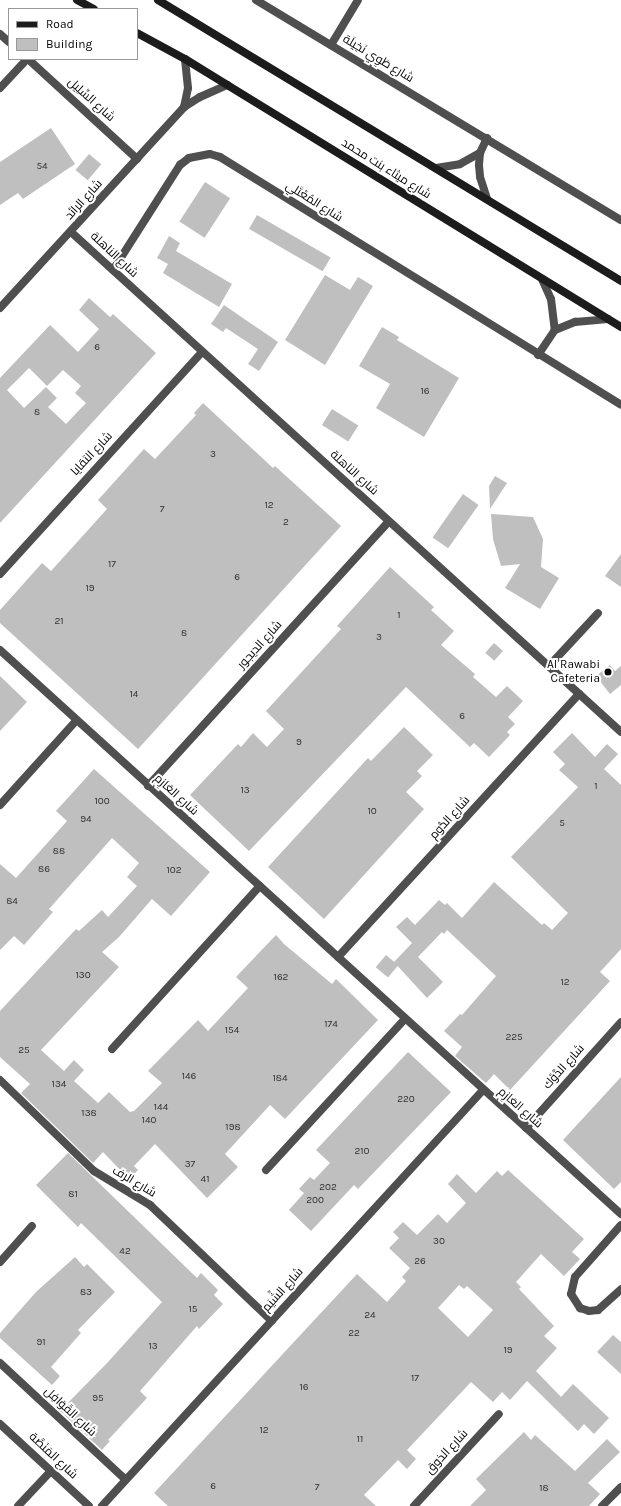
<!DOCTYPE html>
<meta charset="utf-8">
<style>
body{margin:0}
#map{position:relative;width:621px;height:1506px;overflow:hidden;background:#fff;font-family:Karla,Cairo,sans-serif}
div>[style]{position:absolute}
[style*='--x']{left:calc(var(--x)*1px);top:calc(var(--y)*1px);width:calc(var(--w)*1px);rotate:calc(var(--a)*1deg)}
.building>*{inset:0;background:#bfbfbf;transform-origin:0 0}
.lane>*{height:8px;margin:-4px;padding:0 4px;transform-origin:4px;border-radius:4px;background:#4f4f4f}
.street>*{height:8px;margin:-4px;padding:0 4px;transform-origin:4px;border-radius:4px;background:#4f4f4f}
.secondary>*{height:8px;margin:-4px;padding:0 4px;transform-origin:4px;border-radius:4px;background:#1c1c1c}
.dots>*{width:11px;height:11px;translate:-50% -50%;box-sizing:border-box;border:2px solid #fff;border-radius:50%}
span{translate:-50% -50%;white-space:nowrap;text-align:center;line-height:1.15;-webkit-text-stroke:4px #fff;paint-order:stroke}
.number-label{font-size:10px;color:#303030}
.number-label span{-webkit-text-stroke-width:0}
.street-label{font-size:12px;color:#000}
.poi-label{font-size:12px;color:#000}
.right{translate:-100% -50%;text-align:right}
.legend{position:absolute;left:8px;top:8px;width:130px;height:52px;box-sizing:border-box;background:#fff;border:1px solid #999;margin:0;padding:5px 7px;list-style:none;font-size:12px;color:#000}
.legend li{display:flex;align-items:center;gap:8px;height:20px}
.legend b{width:20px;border:1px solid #999}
</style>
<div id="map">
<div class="building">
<div style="clip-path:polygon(51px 128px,75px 164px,23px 199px,18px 193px,0 205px,0 162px)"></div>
<div style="left:89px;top:154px;width:16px;height:21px;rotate:40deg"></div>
<div style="left:205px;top:182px;width:30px;height:47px;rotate:33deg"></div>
<div style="left:257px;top:215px;width:85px;height:16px;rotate:30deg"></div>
<div style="clip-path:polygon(169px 236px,180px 243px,176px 251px,232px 284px,219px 307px,163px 273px,168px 264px,157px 258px)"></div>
<div style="clip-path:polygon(325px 275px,350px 290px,358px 277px,373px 286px,325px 365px,285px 340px)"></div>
<div style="clip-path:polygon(evenodd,89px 298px,110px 317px,113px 314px,156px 353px,0 523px,0 378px,50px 325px,78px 352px,99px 329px,79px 310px,89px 298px,29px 368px,47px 386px,63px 370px,81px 386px,75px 393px,86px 403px,66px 424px,48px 407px,57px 398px,46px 387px,24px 408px,7px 390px,29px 368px)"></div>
<div style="clip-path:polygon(224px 305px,278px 342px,259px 371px,248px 364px,258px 349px,226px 328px,223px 332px,211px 324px)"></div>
<div style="clip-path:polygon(382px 327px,399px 337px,397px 340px,459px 378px,424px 437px,376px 408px,390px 384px,359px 366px)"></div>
<div style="clip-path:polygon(203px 403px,273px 468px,275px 466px,341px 526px,138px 749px,0 623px,0 610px,42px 563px,51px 571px,107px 509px,98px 500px,144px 449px,155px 459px,196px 415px,194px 413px)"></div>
<div style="left:332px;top:409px;width:31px;height:19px;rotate:32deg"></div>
<div style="clip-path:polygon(495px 476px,507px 483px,490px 509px,489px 486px)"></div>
<div style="left:463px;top:494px;width:19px;height:53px;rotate:35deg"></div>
<div style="clip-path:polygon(491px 514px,533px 517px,543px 539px,541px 567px,559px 578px,540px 609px,505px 588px,520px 564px,501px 566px,493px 539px)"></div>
<div style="clip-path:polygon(621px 554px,621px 587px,605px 576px)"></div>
<div style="clip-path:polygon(390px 567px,434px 607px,431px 610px,454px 631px,441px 645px,475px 674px,473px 677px,496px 697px,507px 686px,523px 701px,508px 717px,515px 724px,507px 732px,510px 735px,489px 757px,474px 743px,470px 747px,406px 687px,249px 851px,190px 795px,238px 744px,241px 747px,253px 733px,267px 747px,284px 729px,266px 711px,341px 629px,337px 626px)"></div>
<div style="left:494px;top:643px;width:12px;height:13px;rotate:42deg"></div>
<div style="clip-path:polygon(610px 665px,615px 671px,621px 666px,621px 685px,610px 694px,596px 676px)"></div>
<div style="clip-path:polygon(0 676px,27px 702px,0 731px)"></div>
<div style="clip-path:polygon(404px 727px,433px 755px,417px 771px,422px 776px,406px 792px,424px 809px,324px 919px,268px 867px,368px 758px,371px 761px)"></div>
<div style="clip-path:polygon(572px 733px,595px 757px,607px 744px,618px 754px,604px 769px,621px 785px,621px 949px,600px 972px,610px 981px,510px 1090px,494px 1074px,486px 1083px,471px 1070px,455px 1056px,462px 1047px,444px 1031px,460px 1014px,462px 1015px,496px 976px,447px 930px,444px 934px,442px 932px,418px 957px,443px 982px,427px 998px,394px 962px,412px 943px,396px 927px,407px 917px,415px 925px,439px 900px,445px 905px,447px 903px,462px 918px,494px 882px,542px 925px,544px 923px,552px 930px,568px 913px,511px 857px,578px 787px,559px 770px,565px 764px,553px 752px)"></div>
<div style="clip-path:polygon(94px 769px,210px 872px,171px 916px,152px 899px,119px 937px,102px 952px,119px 967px,41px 1050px,64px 1071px,74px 1060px,84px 1070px,74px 1081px,98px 1103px,109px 1092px,130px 1112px,134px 1111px,162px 1083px,148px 1071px,198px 1020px,208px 1031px,248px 988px,236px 977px,276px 935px,284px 944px,332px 984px,336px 979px,378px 1020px,285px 1119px,270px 1105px,225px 1154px,238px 1167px,207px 1198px,155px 1144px,134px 1166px,138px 1170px,129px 1179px,103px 1152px,93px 1163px,21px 1093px,30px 1084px,0 1057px,0 1011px,76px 929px,79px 931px,102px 910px,108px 917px,137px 886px,127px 877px,139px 863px,112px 838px,49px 909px,53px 912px,24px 945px,14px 936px,0 950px,0 864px,16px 878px,67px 821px,56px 811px)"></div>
<div style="left:386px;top:955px;width:16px;height:16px;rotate:40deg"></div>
<div style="clip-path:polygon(408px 1052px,451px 1092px,358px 1189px,354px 1185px,311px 1231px,289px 1210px,304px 1193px,299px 1189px,310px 1177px,314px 1180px,330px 1163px,316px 1150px)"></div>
<div style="clip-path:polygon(621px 1077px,621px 1182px,614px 1189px,563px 1140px)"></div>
<div style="clip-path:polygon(68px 1153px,197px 1278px,201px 1273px,218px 1290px,214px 1295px,223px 1304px,199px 1329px,197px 1326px,140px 1391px,147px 1398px,108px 1440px,110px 1441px,102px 1450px,60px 1411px,108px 1362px,162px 1302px,81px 1223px,78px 1227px,36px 1185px)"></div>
<div style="clip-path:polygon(evenodd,508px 1170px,584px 1239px,572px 1252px,580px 1259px,564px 1276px,541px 1254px,516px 1282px,521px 1287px,519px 1289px,554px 1326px,544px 1336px,557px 1348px,536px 1371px,561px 1397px,573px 1384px,609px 1418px,594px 1434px,584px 1424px,578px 1431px,527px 1381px,510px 1400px,502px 1392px,493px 1402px,471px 1382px,407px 1450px,416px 1459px,407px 1469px,398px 1460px,364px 1495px,376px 1506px,168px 1506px,154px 1493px,357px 1274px,387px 1302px,406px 1281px,402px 1277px,410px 1268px,389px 1248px,399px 1238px,393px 1232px,403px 1222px,417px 1235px,438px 1214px,447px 1223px,466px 1203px,448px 1184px,457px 1174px,476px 1193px,497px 1171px,502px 1176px,508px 1170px,459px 1285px,464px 1289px,467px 1286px,493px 1310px,468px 1337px,438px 1308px,459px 1285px)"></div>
<div style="clip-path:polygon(75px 1257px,84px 1267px,87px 1264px,115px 1292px,78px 1330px,81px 1333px,51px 1367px,60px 1376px,52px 1385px,0 1338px,0 1333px,36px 1292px)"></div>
<div style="clip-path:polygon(613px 1335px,621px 1342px,621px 1374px,597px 1352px)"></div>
<div style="clip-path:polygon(524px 1432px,531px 1440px,535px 1435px,575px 1471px,607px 1439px,620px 1452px,588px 1483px,600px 1494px,589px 1506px,470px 1506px,486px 1490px,476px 1479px)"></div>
</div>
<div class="lane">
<div style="--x:0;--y:88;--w:40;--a:-47"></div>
<div style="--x:549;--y:666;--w:72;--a:-47.2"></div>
<div style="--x:621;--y:1225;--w:69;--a:131.5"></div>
<div style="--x:575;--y:1277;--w:17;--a:103"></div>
<div style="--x:571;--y:1294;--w:17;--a:57"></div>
<div style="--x:580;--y:1308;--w:9;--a:18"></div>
<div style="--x:589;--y:1311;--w:9;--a:-6"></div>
<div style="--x:598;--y:1310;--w:31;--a:-42"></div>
<div style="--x:0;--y:1262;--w:48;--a:-48.4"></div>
</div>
<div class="street">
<div style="--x:256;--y:0;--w:426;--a:31.1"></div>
<div style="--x:0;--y:34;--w:12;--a:42"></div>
<div style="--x:331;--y:45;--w:52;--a:-59"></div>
<div style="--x:28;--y:59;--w:148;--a:42.5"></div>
<div style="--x:184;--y:107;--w:19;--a:-78"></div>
<div style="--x:188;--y:88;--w:29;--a:-96"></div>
<div style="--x:487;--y:138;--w:17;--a:115"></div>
<div style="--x:480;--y:153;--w:12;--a:95"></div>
<div style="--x:479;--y:165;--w:12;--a:85"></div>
<div style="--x:480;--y:177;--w:23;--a:72"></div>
<div style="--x:436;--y:168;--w:24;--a:-9"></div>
<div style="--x:460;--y:164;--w:23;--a:-29"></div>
<div style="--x:71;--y:232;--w:743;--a:42.27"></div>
<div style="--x:113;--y:270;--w:125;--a:-57.5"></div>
<div style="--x:180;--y:165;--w:11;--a:-38"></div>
<div style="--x:189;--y:158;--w:21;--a:-11"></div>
<div style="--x:210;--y:154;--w:10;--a:17"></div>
<div style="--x:220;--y:157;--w:471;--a:31.7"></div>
<div style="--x:542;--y:279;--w:22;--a:66"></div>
<div style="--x:551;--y:299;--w:31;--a:83"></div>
<div style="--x:0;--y:308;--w:273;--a:-47.5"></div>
<div style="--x:184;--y:107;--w:19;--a:-32"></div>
<div style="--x:200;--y:97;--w:30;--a:-24"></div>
<div style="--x:538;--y:355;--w:30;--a:-56"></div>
<div style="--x:555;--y:330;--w:22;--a:-22"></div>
<div style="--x:575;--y:322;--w:33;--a:-5"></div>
<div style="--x:0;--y:574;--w:300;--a:-47.7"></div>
<div style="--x:0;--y:650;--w:839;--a:42.25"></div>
<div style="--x:148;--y:786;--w:358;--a:-47.7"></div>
<div style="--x:0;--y:805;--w:113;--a:-47.9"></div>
<div style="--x:338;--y:957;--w:357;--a:-47.5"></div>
<div style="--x:112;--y:1049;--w:220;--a:-47.8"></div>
<div style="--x:0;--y:1080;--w:131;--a:44.1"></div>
<div style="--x:94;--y:1171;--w:66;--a:31.3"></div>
<div style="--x:150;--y:1205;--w:168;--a:43.6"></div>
<div style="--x:526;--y:1128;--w:142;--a:-48.1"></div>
<div style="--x:266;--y:1170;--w:205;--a:-47.4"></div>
<div style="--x:0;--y:1363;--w:171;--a:42.9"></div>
<div style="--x:0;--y:1424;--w:121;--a:42.7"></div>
<div style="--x:18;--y:1506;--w:48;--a:-46.7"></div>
<div style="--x:102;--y:1506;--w:564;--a:-47.51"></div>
<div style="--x:414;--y:1506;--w:125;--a:-47.3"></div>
<div style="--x:602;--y:1506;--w:27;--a:-45"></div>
</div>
<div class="secondary">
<div style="--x:77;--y:0;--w:19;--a:28"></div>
<div style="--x:158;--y:0;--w:542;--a:31.25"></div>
<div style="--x:137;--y:33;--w:55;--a:28.4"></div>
<div style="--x:185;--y:59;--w:512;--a:31.58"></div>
</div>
<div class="dots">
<div style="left:608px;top:672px;background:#000"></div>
</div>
<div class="number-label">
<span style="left:42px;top:167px">54</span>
<span style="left:97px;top:348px">6</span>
<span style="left:425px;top:392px">16</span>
<span style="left:37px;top:413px">8</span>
<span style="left:213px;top:455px">3</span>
<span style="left:269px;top:506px">12</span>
<span style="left:162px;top:510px">7</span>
<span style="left:286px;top:523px">2</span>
<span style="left:112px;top:565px">17</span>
<span style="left:237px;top:578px">6</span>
<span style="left:90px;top:589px">19</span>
<span style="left:399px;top:616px">1</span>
<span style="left:59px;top:622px">21</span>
<span style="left:184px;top:634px">8</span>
<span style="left:379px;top:638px">3</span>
<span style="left:134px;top:695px">14</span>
<span style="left:462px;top:717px">6</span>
<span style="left:299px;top:743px">9</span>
<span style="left:596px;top:787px">1</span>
<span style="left:245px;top:791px">13</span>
<span style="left:102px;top:802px">100</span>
<span style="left:372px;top:812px">10</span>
<span style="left:86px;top:820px">94</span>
<span style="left:562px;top:824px">5</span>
<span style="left:59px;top:852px">88</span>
<span style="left:44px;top:870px">86</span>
<span style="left:174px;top:871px">102</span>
<span style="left:12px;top:902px">84</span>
<span style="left:83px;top:976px">130</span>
<span style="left:281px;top:978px">162</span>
<span style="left:565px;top:983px">12</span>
<span style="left:331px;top:1025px">174</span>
<span style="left:232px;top:1031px">154</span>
<span style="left:514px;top:1038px">225</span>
<span style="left:24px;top:1051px">25</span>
<span style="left:189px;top:1077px">146</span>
<span style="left:280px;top:1079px">184</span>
<span style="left:59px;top:1085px">134</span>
<span style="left:406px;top:1100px">220</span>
<span style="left:161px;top:1108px">144</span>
<span style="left:89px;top:1114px">138</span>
<span style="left:149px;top:1121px">140</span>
<span style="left:233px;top:1128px">198</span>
<span style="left:362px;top:1152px">210</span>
<span style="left:190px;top:1165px">37</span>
<span style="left:205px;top:1180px">41</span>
<span style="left:328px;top:1188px">202</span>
<span style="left:73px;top:1195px">81</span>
<span style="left:315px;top:1201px">200</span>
<span style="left:439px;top:1242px">30</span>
<span style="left:125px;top:1252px">42</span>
<span style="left:420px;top:1262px">26</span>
<span style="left:86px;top:1293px">83</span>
<span style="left:193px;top:1310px">15</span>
<span style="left:370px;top:1316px">24</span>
<span style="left:354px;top:1334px">22</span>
<span style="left:41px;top:1343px">91</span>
<span style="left:153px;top:1347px">13</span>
<span style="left:508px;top:1351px">19</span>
<span style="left:415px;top:1379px">17</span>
<span style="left:304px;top:1388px">16</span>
<span style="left:98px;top:1399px">95</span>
<span style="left:264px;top:1431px">12</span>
<span style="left:360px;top:1440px">11</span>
<span style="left:213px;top:1487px">6</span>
<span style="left:317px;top:1488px">7</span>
<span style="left:544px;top:1489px">18</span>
</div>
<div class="street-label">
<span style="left:378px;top:59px;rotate:31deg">شارع طَوِي نَخِيلَة</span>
<span style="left:91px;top:100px;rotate:42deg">شارع السِّلِيل</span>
<span style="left:386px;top:169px;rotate:32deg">شارع ميثاء بنت محمد</span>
<span style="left:84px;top:200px;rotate:-48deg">شارع الرائد</span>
<span style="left:314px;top:202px;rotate:32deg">شارع المُعْتَلي</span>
<span style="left:114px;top:255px;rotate:43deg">شارع الناهلة</span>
<span style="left:92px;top:454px;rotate:-47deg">شارع التقايا</span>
<span style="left:354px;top:473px;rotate:42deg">شارع الناهلة</span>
<span style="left:260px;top:645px;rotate:-48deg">شارع الديجور</span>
<span style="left:176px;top:795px;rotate:42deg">شارع العَازِم</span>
<span style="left:450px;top:818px;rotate:-48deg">شارع الدُّوم</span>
<span style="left:564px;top:1067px;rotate:-48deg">شارع الدَّوْك</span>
<span style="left:520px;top:1108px;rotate:41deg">شارع العَازِم</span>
<span style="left:134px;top:1182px;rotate:31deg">شارع الرف</span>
<span style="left:283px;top:1290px;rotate:-48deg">شارع الشِّيَم</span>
<span style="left:70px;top:1412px;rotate:43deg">شارع القَوَافِل</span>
<span style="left:447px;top:1452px;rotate:-47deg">شارع الذوق</span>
<span style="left:53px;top:1456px;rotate:43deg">شارع المَنَصَّة</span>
</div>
<div class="poi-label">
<span class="right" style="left:600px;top:672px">Al Rawabi<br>Cafeteria</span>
</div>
<ul class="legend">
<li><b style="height:5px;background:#1c1c1c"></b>Road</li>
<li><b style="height:11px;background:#bfbfbf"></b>Building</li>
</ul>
</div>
